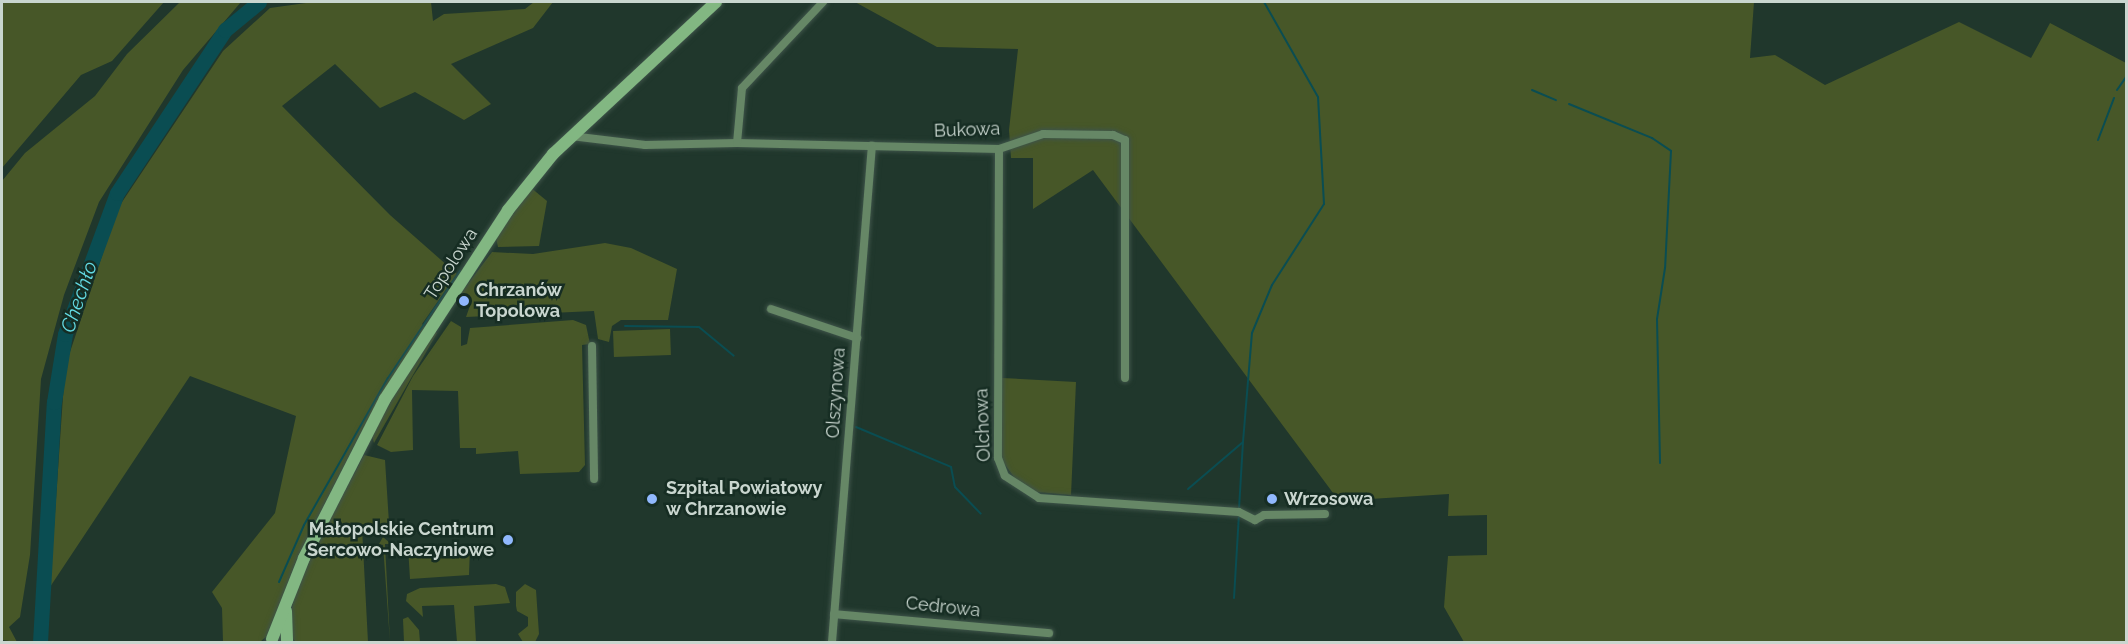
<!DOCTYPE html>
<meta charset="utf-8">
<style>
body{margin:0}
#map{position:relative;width:2128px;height:644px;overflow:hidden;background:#20372c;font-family:Raleway,sans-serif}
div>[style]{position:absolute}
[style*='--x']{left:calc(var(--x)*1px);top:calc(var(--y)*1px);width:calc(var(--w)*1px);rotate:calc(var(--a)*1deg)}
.green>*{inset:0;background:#475728;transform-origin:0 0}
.stream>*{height:2px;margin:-1px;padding:0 1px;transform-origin:1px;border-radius:1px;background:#0a4d52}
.river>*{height:15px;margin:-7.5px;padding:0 7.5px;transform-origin:7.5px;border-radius:7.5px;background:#0a4d52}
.roads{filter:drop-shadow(0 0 2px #3e5449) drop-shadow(0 0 2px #3e5449)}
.street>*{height:8px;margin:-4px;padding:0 4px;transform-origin:4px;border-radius:4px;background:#668766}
.secondary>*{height:12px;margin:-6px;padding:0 6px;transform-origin:6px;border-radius:6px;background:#82b782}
.dots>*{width:16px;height:16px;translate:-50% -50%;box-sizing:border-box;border:3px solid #162d23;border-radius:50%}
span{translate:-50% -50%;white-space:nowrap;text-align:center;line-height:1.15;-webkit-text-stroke:5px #162d23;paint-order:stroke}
.street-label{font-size:18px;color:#c9d6cf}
.poi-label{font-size:18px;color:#c9d6cf;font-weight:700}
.left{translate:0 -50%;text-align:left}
.right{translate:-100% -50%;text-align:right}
.water-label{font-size:20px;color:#63dae3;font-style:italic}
.frame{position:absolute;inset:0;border:3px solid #c9d6cf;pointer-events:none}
</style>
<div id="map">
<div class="green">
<div style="clip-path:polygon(2px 2px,164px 2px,112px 61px,81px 75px,2px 168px)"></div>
<div style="clip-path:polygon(180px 2px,241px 2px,183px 70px,99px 202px,64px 295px,41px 379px,30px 555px,20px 617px,9px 627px,17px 642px,2px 640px,2px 181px,25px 153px,95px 96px,127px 54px)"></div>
<div style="clip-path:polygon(431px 2px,433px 21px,444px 14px,525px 9px,534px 2px,553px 2px,533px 28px,451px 64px,491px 104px,464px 120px,415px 92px,380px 108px,335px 64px,282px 106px,390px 215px,457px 274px,422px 324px,425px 327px,357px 440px,298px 556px,268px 635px,260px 642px,223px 642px,222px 608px,212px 592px,275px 513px,296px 416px,190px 376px,50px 587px,65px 367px,118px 208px,223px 51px,270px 8px,306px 3px)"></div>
<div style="clip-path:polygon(855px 2px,1754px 2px,1750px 58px,1775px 55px,1825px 85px,1959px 22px,2031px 58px,2050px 23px,2126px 63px,2126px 642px,1464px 642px,1444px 607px,1448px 556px,1487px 555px,1487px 515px,1448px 516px,1449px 494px,1339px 501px,1093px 170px,1033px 209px,1033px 158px,1011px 158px,1009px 130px,1018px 49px,937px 47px)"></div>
<div style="clip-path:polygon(530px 187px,547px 201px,539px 246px,498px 247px,496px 238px)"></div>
<div style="clip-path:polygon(605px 243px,631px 248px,677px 269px,668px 320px,621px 320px,612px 326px,609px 342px,598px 339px,594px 311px,466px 317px,472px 300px,461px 293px,492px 252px,533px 254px)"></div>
<div style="clip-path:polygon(573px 320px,586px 325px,590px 344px,582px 345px,585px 465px,579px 472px,520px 474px,518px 451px,476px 454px,476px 448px,460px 448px,458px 391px,412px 390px,413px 450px,391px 452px,377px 445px,413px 376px,451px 321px,461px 327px,461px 346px,467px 344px,470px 328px)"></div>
<div style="left:670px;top:329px;width:26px;height:57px;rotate:88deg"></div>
<div style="clip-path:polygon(434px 331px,437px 333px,374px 443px,372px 436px,389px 401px)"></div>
<div style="clip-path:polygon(1002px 378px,1076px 382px,1071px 495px,1037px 492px,1016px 480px,1001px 459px)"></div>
<div style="clip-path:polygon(364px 455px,385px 460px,389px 523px,362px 528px,368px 642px,296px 642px,292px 638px,291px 611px,301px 575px)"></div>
<div style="clip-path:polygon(383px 537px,391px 544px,385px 544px,390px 642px,383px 545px,379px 544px)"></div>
<div style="clip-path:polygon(408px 547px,470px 547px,469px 575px,410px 579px)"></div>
<div style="clip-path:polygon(496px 584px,505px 587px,510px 603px,474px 606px,476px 642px,457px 642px,454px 605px,422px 606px,423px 617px,406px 601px,407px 594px,420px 588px)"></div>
<div style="clip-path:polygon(525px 584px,536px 590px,539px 634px,535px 642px,523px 642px,518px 634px,528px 626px,528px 617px,517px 611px,516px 606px,516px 592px)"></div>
<div style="clip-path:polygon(408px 617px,419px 630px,420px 642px,404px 642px,403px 619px)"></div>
</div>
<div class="stream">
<div style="--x:1532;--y:90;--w:26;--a:23"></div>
<div style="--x:2117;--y:90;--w:16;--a:-55"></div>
<div style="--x:1569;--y:104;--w:90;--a:22.3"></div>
<div style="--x:1652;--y:138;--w:23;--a:34"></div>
<div style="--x:1671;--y:151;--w:117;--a:92.9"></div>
<div style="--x:1665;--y:268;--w:52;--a:98.9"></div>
<div style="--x:1657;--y:319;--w:144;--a:88.8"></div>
<div style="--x:2098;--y:140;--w:45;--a:-69.1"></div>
<div style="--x:625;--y:326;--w:74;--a:0.8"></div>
<div style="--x:699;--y:327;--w:45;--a:39.6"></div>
<div style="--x:856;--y:427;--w:103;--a:22.8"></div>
<div style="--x:951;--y:467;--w:20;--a:79"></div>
<div style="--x:955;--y:487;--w:37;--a:46"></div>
<div style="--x:1188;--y:489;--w:72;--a:-40.5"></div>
<div style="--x:1243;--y:442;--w:109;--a:-85.3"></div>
<div style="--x:1252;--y:333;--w:52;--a:-67.4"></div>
<div style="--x:1272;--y:285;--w:96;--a:-57.3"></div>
<div style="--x:1324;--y:204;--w:107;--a:-93.2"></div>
<div style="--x:1318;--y:97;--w:109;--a:-119.6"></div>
<div style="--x:1239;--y:509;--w:67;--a:-86.6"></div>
<div style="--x:279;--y:582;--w:62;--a:-66.3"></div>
<div style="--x:304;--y:525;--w:169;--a:-60.3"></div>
<div style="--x:388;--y:378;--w:129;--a:-56.1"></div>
<div style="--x:1234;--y:598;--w:84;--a:-86.6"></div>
</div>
<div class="river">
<div style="--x:40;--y:642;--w:240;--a:-86.7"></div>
<div style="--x:54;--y:402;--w:69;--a:-80.8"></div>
<div style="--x:65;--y:334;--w:150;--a:-69.8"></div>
<div style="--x:117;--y:193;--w:196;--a:-56.5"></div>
<div style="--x:225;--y:30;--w:44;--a:-39.5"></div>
</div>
<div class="roads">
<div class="street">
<div style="--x:571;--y:136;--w:75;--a:6.9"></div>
<div style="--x:645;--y:145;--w:92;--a:-1.2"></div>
<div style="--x:737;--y:143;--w:262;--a:1.3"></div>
<div style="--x:999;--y:149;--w:46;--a:-18.8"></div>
<div style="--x:1043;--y:134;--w:70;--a:0.8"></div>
<div style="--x:1113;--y:135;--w:13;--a:23"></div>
<div style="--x:1125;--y:140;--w:238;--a:90"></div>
<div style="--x:737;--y:143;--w:55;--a:-84.8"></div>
<div style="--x:742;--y:88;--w:118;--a:-46.7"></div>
<div style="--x:999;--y:149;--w:309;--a:90.2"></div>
<div style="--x:998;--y:458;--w:19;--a:69"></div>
<div style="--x:1005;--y:476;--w:40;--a:32.9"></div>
<div style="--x:1039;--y:498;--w:200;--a:4"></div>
<div style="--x:1239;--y:512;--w:18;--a:27"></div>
<div style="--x:1255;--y:520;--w:10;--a:-29"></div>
<div style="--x:1264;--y:515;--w:61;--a:-0.9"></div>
<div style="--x:771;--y:309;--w:91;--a:18.6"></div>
<div style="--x:592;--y:346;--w:133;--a:89.1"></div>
<div style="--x:834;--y:614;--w:216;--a:5.1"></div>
<div style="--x:832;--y:642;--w:498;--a:-85.4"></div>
</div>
<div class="secondary">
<div style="--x:286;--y:611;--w:30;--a:88"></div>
<div style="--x:272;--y:639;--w:87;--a:-68.4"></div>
<div style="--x:304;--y:558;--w:178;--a:-63"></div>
<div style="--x:385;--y:399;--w:225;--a:-56.9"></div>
<div style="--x:508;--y:210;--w:72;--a:-51.2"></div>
<div style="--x:553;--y:154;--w:223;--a:-43"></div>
</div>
</div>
<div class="dots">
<div style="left:464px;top:301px;background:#90b8fd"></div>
<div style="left:652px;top:499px;background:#90b8fd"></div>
<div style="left:1272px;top:499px;background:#90b8fd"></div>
<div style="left:508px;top:540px;background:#90b8fd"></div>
</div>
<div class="street-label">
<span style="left:967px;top:130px;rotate:-2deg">Bukowa</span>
<span style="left:451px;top:264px;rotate:-57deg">Topolowa</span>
<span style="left:836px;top:393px;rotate:-86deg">Olszynowa</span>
<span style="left:983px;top:425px;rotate:-92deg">Olchowa</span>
<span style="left:943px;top:607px;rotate:6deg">Cedrowa</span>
</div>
<div class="poi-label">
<span class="left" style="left:476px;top:301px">Chrzanów<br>Topolowa</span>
<span class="left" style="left:666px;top:499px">Szpital Powiatowy<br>w Chrzanowie</span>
<span class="left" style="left:1284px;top:499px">Wrzosowa</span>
<span class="right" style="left:494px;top:540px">Małopolskie Centrum<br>Sercowo-Naczyniowe</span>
</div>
<div class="water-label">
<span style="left:79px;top:297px;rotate:-71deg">Chechło</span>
</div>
<div class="frame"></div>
</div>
